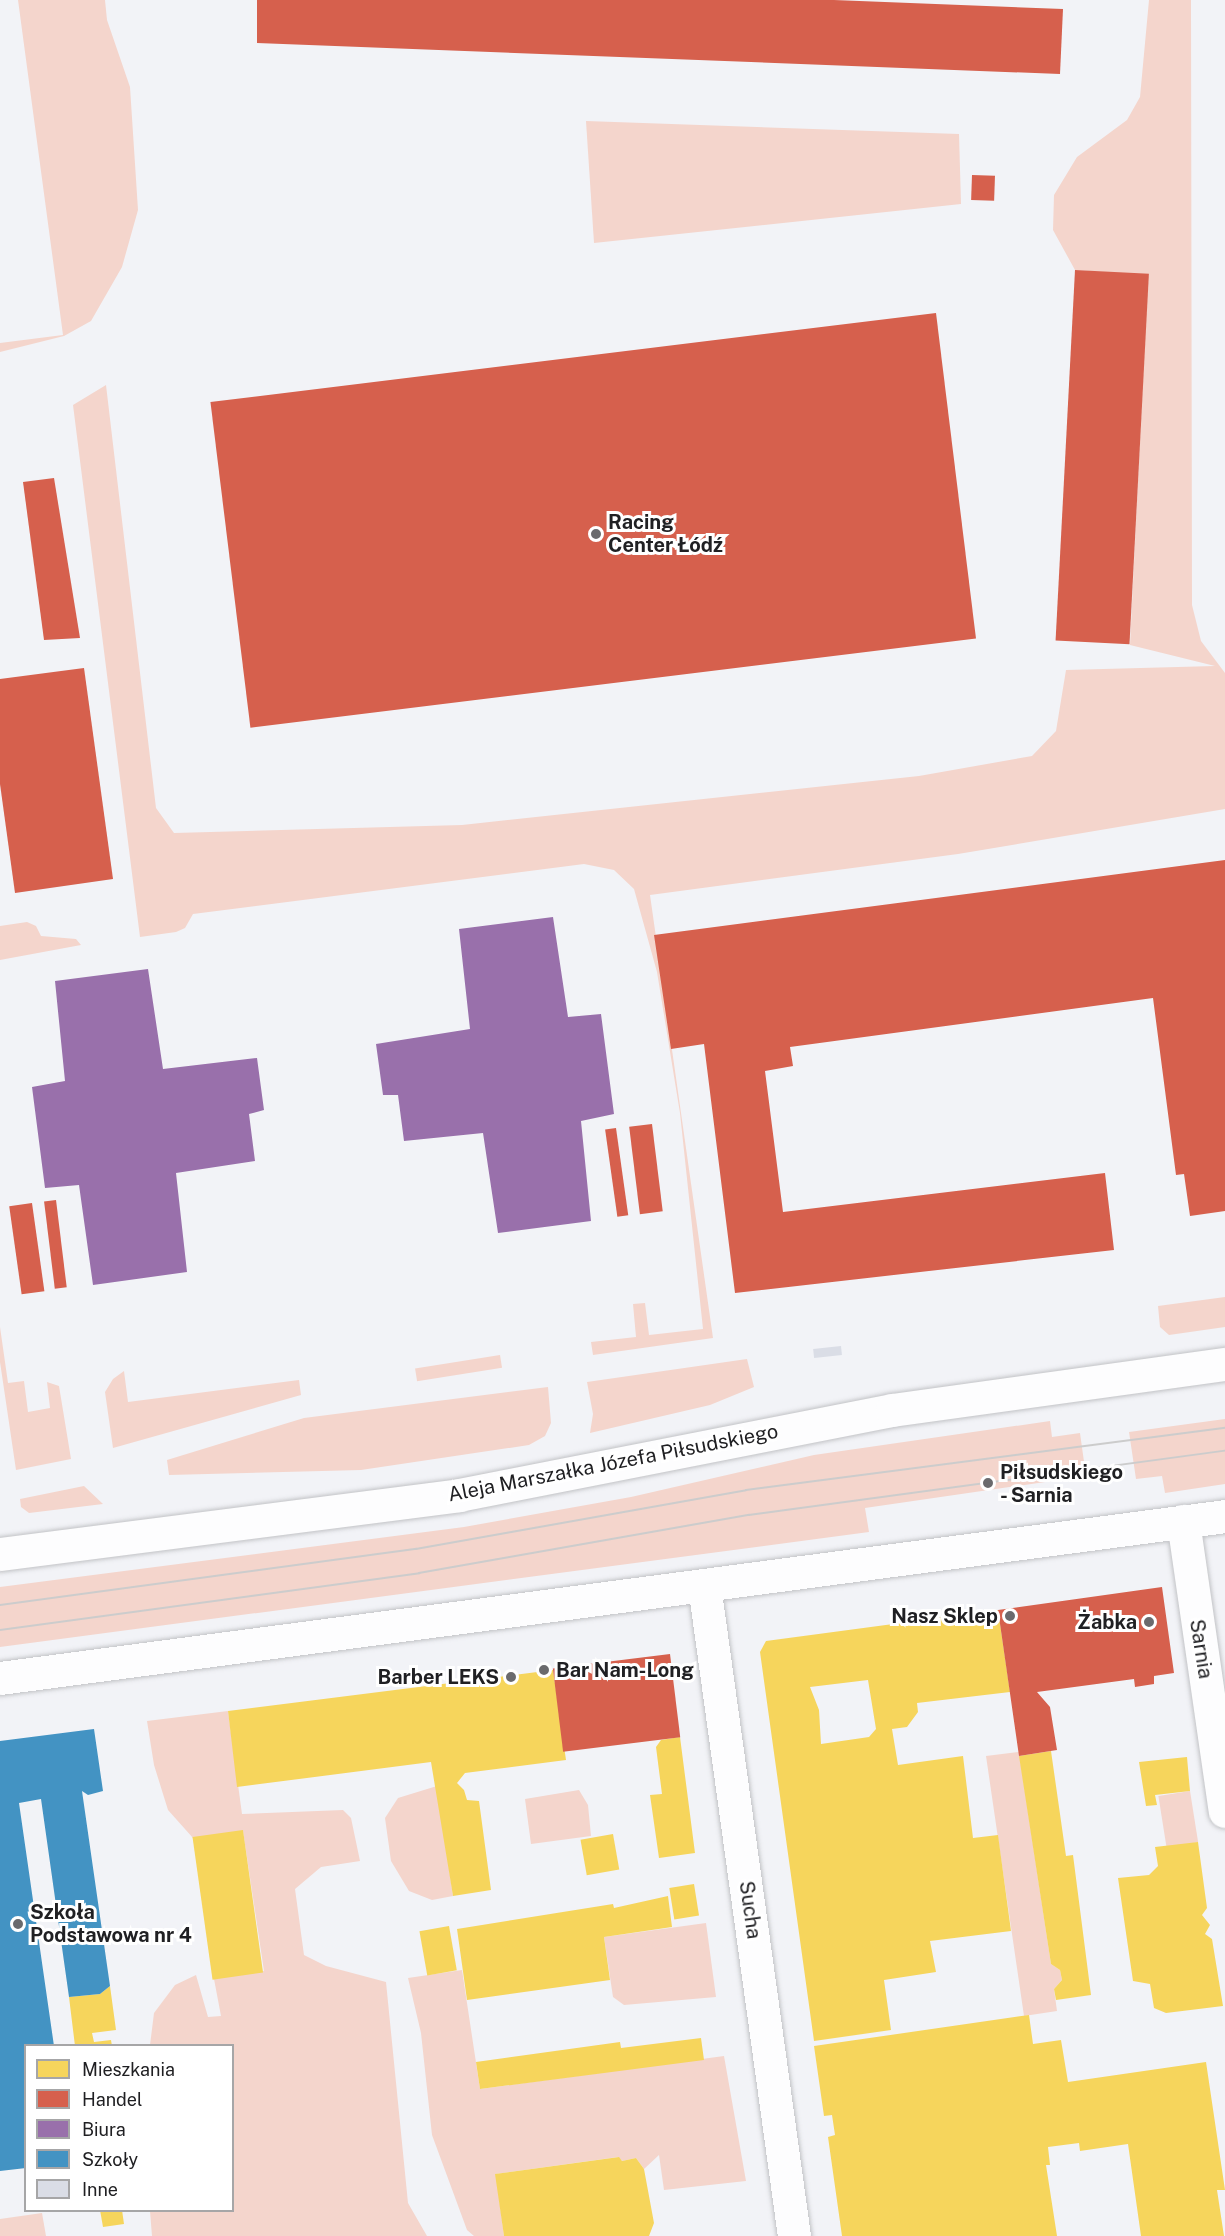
<!DOCTYPE html>
<meta charset="utf-8">
<style>
body{margin:0}
#map{position:relative;width:1225px;height:2236px;overflow:hidden;background:#f2f3f7;font-family:"Public Sans",sans-serif}
div>[style]{position:absolute}
[style*='--x']{left:calc(var(--x)*1px);top:calc(var(--y)*1px);width:calc(var(--w)*1px);rotate:calc(var(--a)*1deg)}
.green>*{inset:0;background:#f4d5cc;transform-origin:0 0}
.homes>*{inset:0;background:#f6d55c;transform-origin:0 0}
.shops>*{inset:0;background:#d6604d;transform-origin:0 0}
.offices>*{inset:0;background:#9970ab}
.schools>*{inset:0;background:#4393c3}
.building>*{inset:0;background:#dadde6;transform-origin:0 0}
.roads{filter:drop-shadow(0 0 2px #c2c3c6) drop-shadow(0 0 2px #c2c3c6)}
.minor>*{height:33px;margin:-16.5px;padding:0 16.5px;transform-origin:16.5px;border-radius:16.5px;background:#fdfdfe}
.secondary>*{height:33px;margin:-16.5px;padding:0 16.5px;transform-origin:16.5px;border-radius:16.5px;background:#fdfdfe}
.tram>*{height:1.5px;margin:-0.75px;padding:0 0.75px;transform-origin:0.75px;border-radius:0.75px;background:#ccc}
.dots>*{width:16px;height:16px;translate:-50% -50%;box-sizing:border-box;border:3px solid #fff;border-radius:50%}
span{translate:-50% -50%;white-space:nowrap;text-align:center;line-height:1.15;-webkit-text-stroke:6px #fff;paint-order:stroke}
.poi-label{font-size:20px;color:#202023;font-weight:700}
.left{translate:0 -50%;text-align:left}
.right{translate:-100% -50%;text-align:right}
.street-label{font-size:20px;color:#202023}
.legend{position:absolute;left:24px;top:2044px;width:210px;height:168px;box-sizing:border-box;background:#fff;border:2px solid #a6a6a7;margin:0;padding:8px 10px;list-style:none;font-size:18px;color:#202023}
.legend li{display:flex;align-items:center;gap:12px;height:30px}
.legend b{width:30px;border:2px solid #a6a6a7}
</style>
<div id="map">
<div class="green">
<div style="clip-path:polygon(18px 0,105px 0,107px 20px,130px 87px,138px 210px,122px 267px,91px 321px,64px 336px,0 352px,0 343px,63px 335px)"></div>
<div style="clip-path:polygon(1149px 0,1191px 0,1192px 605px,1201px 641px,1225px 673px,1225px 809px,958px 854px,650px 895px,713px 1338px,593px 1355px,591px 1342px,636px 1337px,633px 1304px,645px 1303px,649px 1335px,703px 1329px,680px 1113px,657px 972px,634px 889px,614px 870px,584px 864px,193px 914px,185px 928px,176px 932px,140px 937px,73px 405px,106px 385px,156px 808px,174px 833px,462px 825px,919px 776px,1032px 756px,1056px 731px,1066px 670px,1215px 666px,1130px 645px,1148px 275px,1075px 270px,1053px 230px,1054px 195px,1077px 157px,1127px 120px,1140px 97px)"></div>
<div style="clip-path:polygon(586px 121px,959px 134px,961px 204px,594px 243px)"></div>
<div style="clip-path:polygon(27px 922px,36px 926px,41px 936px,76px 939px,81px 945px,0 960px,0 926px)"></div>
<div style="clip-path:polygon(1225px 1297px,1225px 1327px,1169px 1335px,1160px 1327px,1158px 1306px)"></div>
<div style="clip-path:polygon(0 1327px,8px 1383px,24px 1381px,28px 1412px,50px 1408px,47px 1382px,59px 1386px,71px 1459px,16px 1470px,0 1362px)"></div>
<div style="left:500px;top:1355px;width:13px;height:86px;rotate:81deg"></div>
<div style="clip-path:polygon(747px 1359px,754px 1387px,710px 1405px,590px 1433px,593px 1414px,587px 1382px)"></div>
<div style="clip-path:polygon(124px 1371px,128px 1402px,299px 1380px,301px 1395px,113px 1448px,105px 1392px,113px 1379px)"></div>
<div style="clip-path:polygon(548px 1387px,551px 1423px,545px 1436px,529px 1445px,361px 1470px,169px 1475px,167px 1460px,304px 1418px)"></div>
<div style="clip-path:polygon(1225px 1419px,1225px 1484px,1165px 1493px,1162px 1476px,1136px 1479px,1129px 1432px)"></div>
<div style="clip-path:polygon(1050px 1421px,1052px 1437px,1080px 1433px,1086px 1476px,865px 1508px,869px 1532px,0 1647px,0 1587px,464px 1527px,631px 1497px,814px 1455px)"></div>
<div style="clip-path:polygon(84px 1486px,103px 1504px,29px 1513px,21px 1507px,20px 1499px)"></div>
<div style="clip-path:polygon(228px 1711px,242px 1814px,343px 1810px,351px 1818px,360px 1861px,321px 1867px,295px 1889px,304px 1955px,326px 1966px,386px 1982px,408px 2203px,427px 2236px,152px 2236px,150px 2211px,232px 2210px,232px 2046px,150px 2045px,154px 2013px,175px 1985px,196px 1975px,208px 2017px,221px 2016px,214px 1979px,264px 1971px,243px 1831px,193px 1838px,168px 1810px,154px 1765px,147px 1721px)"></div>
<div style="clip-path:polygon(1019px 1752px,1051px 1964px,1060px 1970px,1062px 1980px,1054px 1989px,1057px 2011px,1024px 2016px,986px 1756px)"></div>
<div style="clip-path:polygon(437px 1786px,453px 1896px,432px 1900px,409px 1891px,391px 1861px,385px 1818px,398px 1798px)"></div>
<div style="clip-path:polygon(579px 1790px,588px 1805px,591px 1836px,531px 1844px,525px 1799px)"></div>
<div style="left:1190px;top:1791px;width:52px;height:32px;rotate:81deg"></div>
<div style="clip-path:polygon(706px 1923px,716px 1997px,624px 2005px,613px 1997px,604px 1937px)"></div>
<div style="clip-path:polygon(462px 1970px,480px 2089px,724px 2056px,746px 2181px,664px 2190px,659px 2155px,644px 2169px,636px 2158px,622px 2161px,618px 2157px,496px 2174px,504px 2236px,474px 2236px,467px 2230px,432px 2135px,421px 2033px,408px 1978px)"></div>
<div style="clip-path:polygon(42px 2213px,46px 2236px,0 2236px,0 2219px)"></div>
</div>
<div class="homes">
<div style="clip-path:polygon(evenodd,998px 1610px,1010px 1692px,917px 1703px,918px 1712px,907px 1727px,892px 1729px,898px 1765px,963px 1756px,973px 1838px,998px 1835px,1011px 1931px,930px 1941px,936px 1972px,884px 1980px,891px 2030px,814px 2041px,760px 1652px,766px 1641px,998px 1610px,868px 1680px,876px 1729px,869px 1737px,821px 1744px,819px 1710px,810px 1687px,868px 1680px)"></div>
<div style="clip-path:polygon(553px 1670px,566px 1760px,465px 1773px,457px 1783px,464px 1790px,467px 1800px,479px 1801px,491px 1890px,453px 1896px,431px 1762px,237px 1787px,228px 1711px)"></div>
<div style="clip-path:polygon(680px 1737px,695px 1853px,659px 1858px,650px 1795px,662px 1794px,656px 1747px,661px 1740px)"></div>
<div style="clip-path:polygon(1051px 1751px,1066px 1856px,1073px 1855px,1091px 1995px,1056px 2000px,1054px 1989px,1062px 1980px,1060px 1970px,1051px 1964px,1019px 1756px)"></div>
<div style="clip-path:polygon(1187px 1757px,1190px 1791px,1155px 1795px,1157px 1805px,1146px 1806px,1139px 1762px)"></div>
<div style="left:243px;top:1830px;width:144px;height:51px;rotate:82deg"></div>
<div style="left:613px;top:1834px;width:36px;height:33px;rotate:80deg"></div>
<div style="clip-path:polygon(1198px 1842px,1207px 1908px,1202px 1915px,1210px 1925px,1205px 1934px,1212px 1939px,1223px 2006px,1166px 2013px,1154px 2008px,1150px 1984px,1133px 1981px,1118px 1878px,1149px 1875px,1158px 1866px,1155px 1847px)"></div>
<div style="left:694px;top:1884px;width:32px;height:25px;rotate:81deg"></div>
<div style="clip-path:polygon(668px 1896px,672px 1927px,604px 1937px,610px 1980px,467px 2000px,457px 1929px,613px 1904px,614px 1908px)"></div>
<div style="left:449px;top:1926px;width:45px;height:30px;rotate:80deg"></div>
<div style="clip-path:polygon(110px 1986px,116px 2030px,92px 2033px,94px 2042px,111px 2040px,112px 2046px,75px 2046px,69px 1997px,100px 1994px)"></div>
<div style="clip-path:polygon(1029px 2015px,1033px 2044px,1061px 2040px,1068px 2082px,1206px 2062px,1225px 2190px,1217px 2190px,1224px 2236px,1141px 2236px,1128px 2144px,1080px 2151px,1079px 2143px,1048px 2147px,1050px 2165px,1046px 2165px,1057px 2236px,842px 2236px,828px 2137px,835px 2135px,832px 2115px,824px 2116px,814px 2046px)"></div>
<div style="clip-path:polygon(701px 2038px,704px 2060px,480px 2089px,476px 2062px,620px 2042px,621px 2048px)"></div>
<div style="clip-path:polygon(619px 2157px,622px 2161px,636px 2158px,644px 2169px,654px 2223px,649px 2236px,504px 2236px,495px 2174px)"></div>
<div style="clip-path:polygon(100px 2210px,122px 2210px,124px 2224px,103px 2227px)"></div>
</div>
<div class="shops">
<div style="clip-path:polygon(257px 0,834px 0,1063px 9px,1060px 74px,257px 43px)"></div>
<div style="left:972px;top:175px;width:23px;height:25px;rotate:2deg"></div>
<div style="left:1075px;top:270px;width:74px;height:371px;rotate:3deg"></div>
<div style="left:936px;top:313px;width:328px;height:731px;rotate:83deg"></div>
<div style="clip-path:polygon(54px 478px,80px 638px,44px 640px,23px 482px)"></div>
<div style="clip-path:polygon(84px 668px,113px 879px,15px 893px,0 784px,0 679px)"></div>
<div style="clip-path:polygon(1225px 860px,1225px 1211px,1190px 1216px,1184px 1174px,1176px 1175px,1153px 998px,790px 1047px,793px 1066px,765px 1071px,783px 1212px,1105px 1173px,1114px 1250px,735px 1293px,704px 1044px,671px 1049px,654px 935px)"></div>
<div style="left:652px;top:1124px;width:88px;height:23px;rotate:83deg"></div>
<div style="left:616px;top:1128px;width:88px;height:11px;rotate:82deg"></div>
<div style="left:56px;top:1200px;width:88px;height:12px;rotate:83deg"></div>
<div style="left:32px;top:1203px;width:89px;height:23px;rotate:82deg"></div>
<div style="clip-path:polygon(1162px 1587px,1174px 1673px,1154px 1676px,1154px 1684px,1135px 1687px,1134px 1679px,1037px 1692px,1050px 1707px,1057px 1750px,1019px 1756px,998px 1610px)"></div>
<div style="left:670px;top:1654px;width:84px;height:118px;rotate:83deg"></div>
</div>
<div class="offices">
<div style="clip-path:polygon(553px 917px,568px 1017px,601px 1014px,614px 1114px,581px 1121px,591px 1221px,498px 1233px,483px 1133px,404px 1141px,398px 1095px,383px 1095px,376px 1044px,470px 1029px,459px 929px)"></div>
<div style="clip-path:polygon(148px 969px,163px 1069px,257px 1058px,264px 1110px,249px 1114px,255px 1161px,176px 1173px,187px 1272px,93px 1285px,79px 1185px,45px 1188px,32px 1087px,65px 1081px,55px 981px)"></div>
</div>
<div class="schools">
<div style="clip-path:polygon(94px 1729px,103px 1791px,88px 1795px,82px 1791px,110px 1986px,100px 1994px,69px 1997px,41px 1799px,19px 1803px,54px 2046px,26px 2046px,26px 2168px,0 2171px,0 1741px)"></div>
</div>
<div class="building">
<div style="left:841px;top:1346px;width:9px;height:28px;rotate:84deg"></div>
</div>
<div class="roads">
<div class="minor">
<div style="--x:1183;--y:1521;--w:293;--a:81.8"></div>
<div style="--x:704;--y:1585;--w:657;--a:82.13"></div>
</div>
<div class="secondary">
<div style="--x:0;--y:1554;--w:463;--a:-7.3"></div>
<div style="--x:459;--y:1495;--w:441;--a:-11.1"></div>
<div style="--x:892;--y:1410;--w:336;--a:-7.9"></div>
<div style="--x:0;--y:1678;--w:1236;--a:-7.53"></div>
</div>
</div>
<div class="tram">
<div style="--x:0;--y:1605;--w:420;--a:-7.7"></div>
<div style="--x:416;--y:1549;--w:335;--a:-10.1"></div>
<div style="--x:746;--y:1490;--w:483;--a:-7.4"></div>
<div style="--x:0;--y:1630;--w:423;--a:-7.7"></div>
<div style="--x:419;--y:1573;--w:335;--a:-10"></div>
<div style="--x:749;--y:1515;--w:480;--a:-7.7"></div>
</div>
<div class="dots">
<div style="left:596px;top:534px;background:#6a6a6d"></div>
<div style="left:988px;top:1483px;background:#6a6a6d"></div>
<div style="left:1010px;top:1616px;background:#6a6a6d"></div>
<div style="left:1149px;top:1622px;background:#6a6a6d"></div>
<div style="left:544px;top:1670px;background:#6a6a6d"></div>
<div style="left:511px;top:1677px;background:#6a6a6d"></div>
<div style="left:18px;top:1924px;background:#6a6a6d"></div>
</div>
<div class="poi-label">
<span class="left" style="left:608px;top:534px">Racing<br>Center Łódź</span>
<span class="left" style="left:1000px;top:1484px">Piłsudskiego<br>- Sarnia</span>
<span class="right" style="left:998px;top:1616px">Nasz Sklep</span>
<span class="right" style="left:1137px;top:1622px">Żabka</span>
<span class="left" style="left:556px;top:1670px">Bar Nam-Long</span>
<span class="right" style="left:499px;top:1677px">Barber LEKS</span>
<span class="left" style="left:30px;top:1924px">Szkoła<br>Podstawowa nr 4</span>
</div>
<div class="street-label">
<span style="left:613px;top:1463px;rotate:-11deg">Aleja Marszałka Józefa Piłsudskiego</span>
<span style="left:1201px;top:1649px;rotate:81deg">Sarnia</span>
<span style="left:750px;top:1910px;rotate:82deg">Sucha</span>
</div>
<ul class="legend">
<li><b style="height:16px;background:#f6d55c"></b>Mieszkania</li>
<li><b style="height:16px;background:#d6604d"></b>Handel</li>
<li><b style="height:16px;background:#9970ab"></b>Biura</li>
<li><b style="height:16px;background:#4393c3"></b>Szkoły</li>
<li><b style="height:16px;background:#dadde6"></b>Inne</li>
</ul>
</div>
